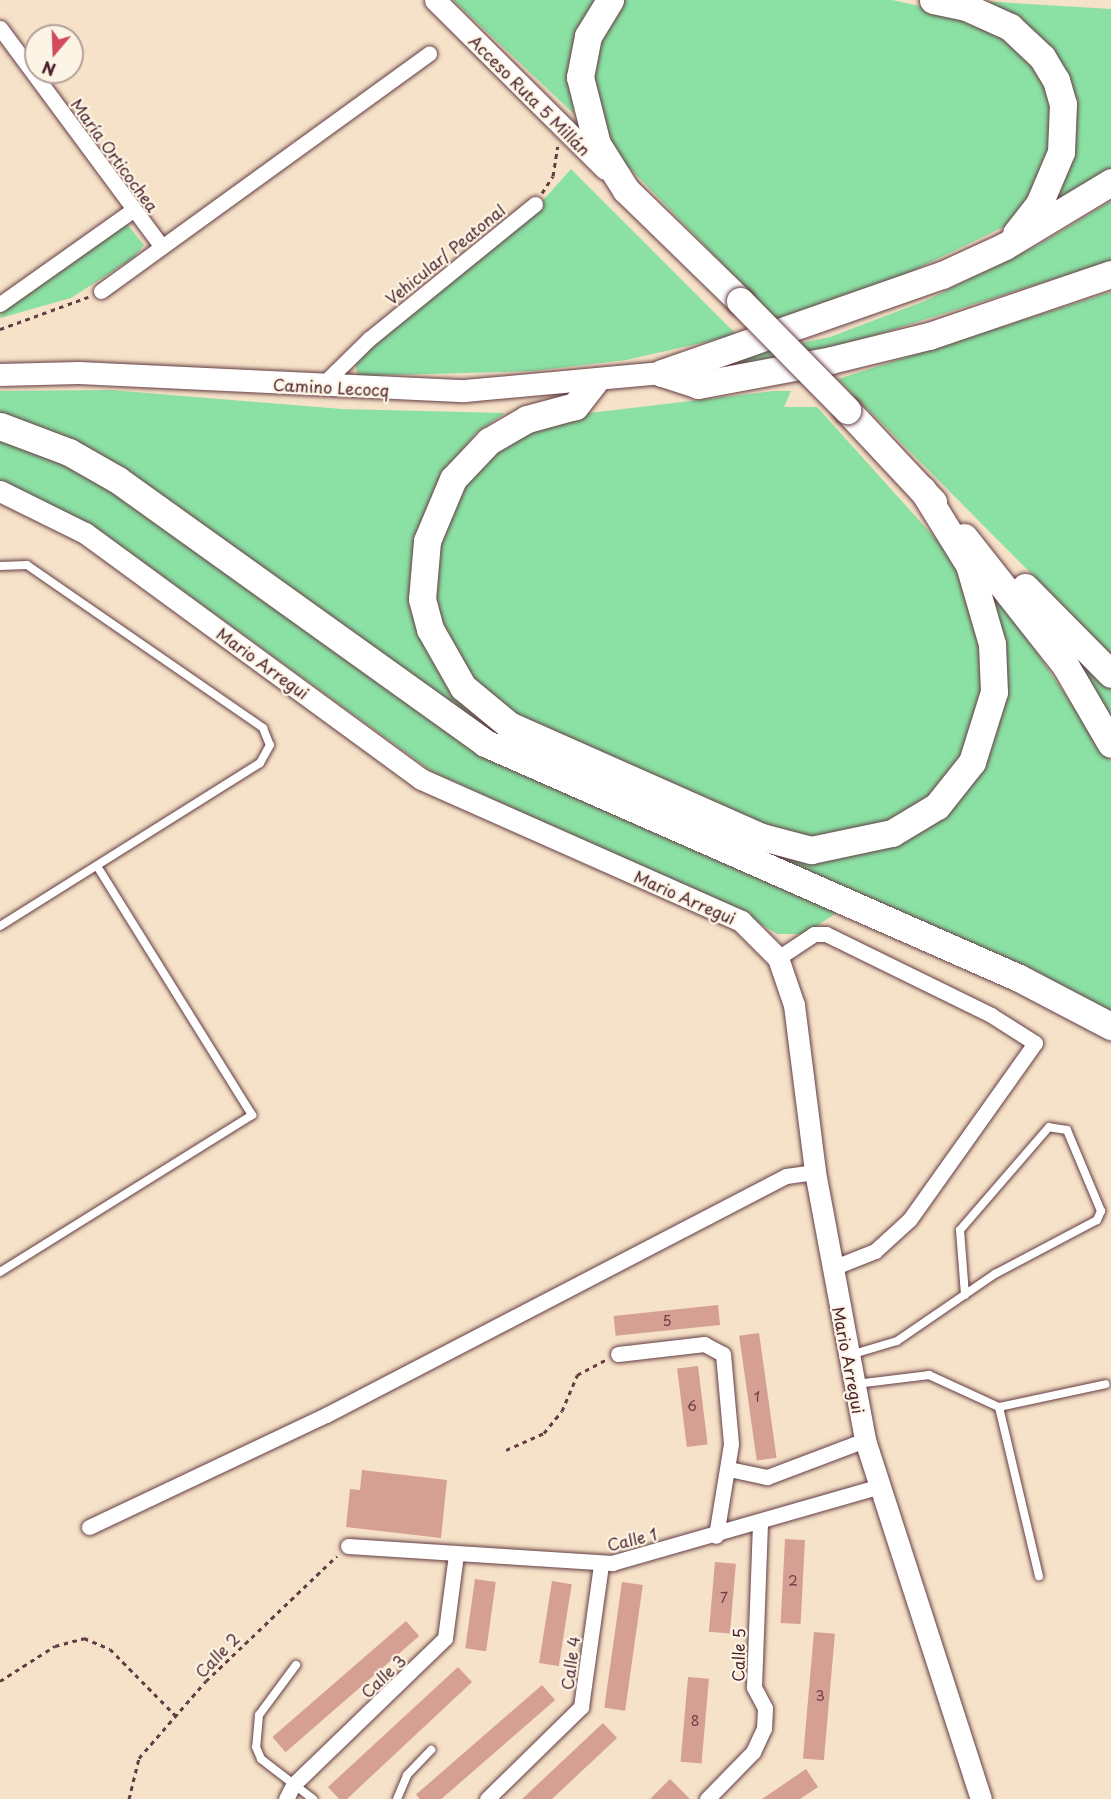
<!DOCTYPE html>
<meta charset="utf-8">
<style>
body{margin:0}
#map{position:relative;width:1111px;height:1799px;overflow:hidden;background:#f6e2c8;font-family:"Playpen Sans",sans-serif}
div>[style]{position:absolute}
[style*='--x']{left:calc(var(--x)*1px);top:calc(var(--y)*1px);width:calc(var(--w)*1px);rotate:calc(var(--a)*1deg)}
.green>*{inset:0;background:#8be1a4}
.building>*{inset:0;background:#d69f94;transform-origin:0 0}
.path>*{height:3px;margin-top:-1.5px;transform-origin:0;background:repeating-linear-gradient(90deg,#643c43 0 4.5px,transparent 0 9px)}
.roads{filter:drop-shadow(0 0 2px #643c43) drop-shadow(0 0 2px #643c43)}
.lane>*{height:8px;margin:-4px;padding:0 4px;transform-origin:4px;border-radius:4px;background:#fff}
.street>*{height:15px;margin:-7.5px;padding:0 7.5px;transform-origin:7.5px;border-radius:7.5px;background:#fff}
.secondary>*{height:21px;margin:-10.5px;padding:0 10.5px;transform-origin:10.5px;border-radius:10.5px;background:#fff}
.primary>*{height:22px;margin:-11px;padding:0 11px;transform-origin:11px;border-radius:11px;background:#fff}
.highway>*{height:27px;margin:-13.5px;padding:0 13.5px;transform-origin:13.5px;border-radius:13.5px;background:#fff}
.bridges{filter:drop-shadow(0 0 2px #643c43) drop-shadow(0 0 2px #643c43)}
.highway-bridge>*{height:27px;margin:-13.5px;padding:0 13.5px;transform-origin:13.5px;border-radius:13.5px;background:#fff}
span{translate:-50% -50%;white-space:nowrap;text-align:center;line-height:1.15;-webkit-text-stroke:4.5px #fcf5e5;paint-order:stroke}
.number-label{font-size:14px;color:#6d3f45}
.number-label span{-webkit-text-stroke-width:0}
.street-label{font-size:16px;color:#4a1f2b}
.north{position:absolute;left:24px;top:24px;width:60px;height:60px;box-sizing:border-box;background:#fcf5e5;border:2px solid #b59f9b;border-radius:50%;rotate:199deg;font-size:16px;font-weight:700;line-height:24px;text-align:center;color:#4a1f2b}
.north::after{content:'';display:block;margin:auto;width:21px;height:27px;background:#d1495b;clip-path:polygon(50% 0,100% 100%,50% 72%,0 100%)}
</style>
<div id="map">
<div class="green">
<div style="clip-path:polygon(453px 0,596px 0,571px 92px,574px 114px)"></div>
<div style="clip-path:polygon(621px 0,892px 0,979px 19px,1047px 77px,1057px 145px,1014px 222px,850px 301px,783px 326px,612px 150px,588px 91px,601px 27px)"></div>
<div style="clip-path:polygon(965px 0,1111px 9px,1111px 173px,1056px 207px,1053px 200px,1071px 158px,1070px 93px)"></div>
<div style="clip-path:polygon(571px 169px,737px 335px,626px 360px,533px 371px,358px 376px,354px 358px,537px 207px)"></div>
<div style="clip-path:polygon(1111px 201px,1111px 261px,812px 355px,703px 371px,718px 360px,830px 337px,925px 301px,1040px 244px)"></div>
<div style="clip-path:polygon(126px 223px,144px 245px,133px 258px,71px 298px,0 318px,1px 312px,85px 248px)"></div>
<div style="clip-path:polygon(1111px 292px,1111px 654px,838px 379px)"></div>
<div style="clip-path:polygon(110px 390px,342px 409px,505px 413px,476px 433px,455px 459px,417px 539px,465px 704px,841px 856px,983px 761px,985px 592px,993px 588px,1111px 762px,1111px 1019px,479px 728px,0 414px,0 391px)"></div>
<div style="clip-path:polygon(774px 391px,791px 391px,784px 407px,817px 407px,945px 549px,975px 606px,984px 677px,973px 734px,948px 779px,902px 818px,820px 839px,773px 832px,516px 717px,473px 682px,443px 624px,437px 600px,436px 554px,452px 502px,493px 448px,564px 416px)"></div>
<div style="clip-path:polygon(0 434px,85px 469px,404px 701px,839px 911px,805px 934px,777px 934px,738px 910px,433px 772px,110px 538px,0 484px)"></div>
<div style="clip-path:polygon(1010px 580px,1111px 683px,1111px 731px)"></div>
</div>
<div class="building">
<div style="left:718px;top:1305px;width:20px;height:105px;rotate:84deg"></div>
<div style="left:759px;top:1333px;width:126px;height:20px;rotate:82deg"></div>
<div style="left:698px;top:1366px;width:79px;height:21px;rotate:83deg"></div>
<div style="clip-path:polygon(362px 1470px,447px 1480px,441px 1538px,346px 1527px,350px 1489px,360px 1490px)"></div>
<div style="left:785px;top:1539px;width:20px;height:84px;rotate:3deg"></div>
<div style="left:715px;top:1562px;width:21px;height:70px;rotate:5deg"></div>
<div style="left:475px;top:1579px;width:21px;height:70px;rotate:8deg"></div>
<div style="left:552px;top:1581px;width:20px;height:83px;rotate:9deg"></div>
<div style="left:622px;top:1582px;width:21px;height:127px;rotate:8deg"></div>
<div style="left:406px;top:1621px;width:20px;height:177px;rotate:49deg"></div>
<div style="left:814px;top:1632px;width:21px;height:127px;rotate:5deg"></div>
<div style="clip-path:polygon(458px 1667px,472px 1682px,347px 1799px,339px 1799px,328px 1787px)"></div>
<div style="left:688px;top:1677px;width:21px;height:85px;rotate:5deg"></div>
<div style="left:542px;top:1685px;width:20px;height:167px;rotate:49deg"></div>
<div style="clip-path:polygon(603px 1723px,617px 1738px,552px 1799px,522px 1799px)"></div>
<div style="clip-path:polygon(806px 1769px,818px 1787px,800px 1799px,762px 1799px)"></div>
<div style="clip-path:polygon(670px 1779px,690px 1799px,650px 1799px)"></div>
</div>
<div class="path">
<div style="--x:542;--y:193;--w:20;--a:-57"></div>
<div style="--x:553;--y:176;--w:30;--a:-81"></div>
<div style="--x:0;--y:329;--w:94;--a:-20"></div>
<div style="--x:506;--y:1450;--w:42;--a:-24.1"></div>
<div style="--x:544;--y:1433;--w:28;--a:-51"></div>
<div style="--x:562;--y:1411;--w:39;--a:-67"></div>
<div style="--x:577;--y:1375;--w:32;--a:-28"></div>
<div style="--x:0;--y:1681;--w:65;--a:-32.5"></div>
<div style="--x:55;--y:1646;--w:30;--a:-15"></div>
<div style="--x:84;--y:1638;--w:28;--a:23"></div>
<div style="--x:110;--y:1649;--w:95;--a:45.4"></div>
<div style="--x:129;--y:1799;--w:42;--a:-76.3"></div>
<div style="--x:139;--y:1758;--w:102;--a:-49"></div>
<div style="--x:206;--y:1681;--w:181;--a:-43.7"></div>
</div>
<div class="roads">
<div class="lane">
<div style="--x:0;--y:566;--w:27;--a:-2"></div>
<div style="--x:27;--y:565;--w:287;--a:34.6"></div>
<div style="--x:263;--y:728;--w:18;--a:68"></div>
<div style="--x:270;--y:745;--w:21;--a:119"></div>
<div style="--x:260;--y:763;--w:307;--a:147.9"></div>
<div style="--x:0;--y:1272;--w:297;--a:-31.9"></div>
<div style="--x:252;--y:1115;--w:293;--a:-121.9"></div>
<div style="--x:850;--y:1355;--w:49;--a:-16.6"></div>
<div style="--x:897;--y:1341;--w:119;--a:-34.4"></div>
<div style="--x:995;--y:1274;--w:115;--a:-27.9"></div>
<div style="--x:1097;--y:1220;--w:10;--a:-66"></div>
<div style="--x:1101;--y:1211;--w:88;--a:-112.8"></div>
<div style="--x:1067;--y:1130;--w:18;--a:-171"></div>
<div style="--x:1049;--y:1127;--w:136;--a:130.8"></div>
<div style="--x:960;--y:1230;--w:65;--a:85.6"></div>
<div style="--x:856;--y:1384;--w:74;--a:-7"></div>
<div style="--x:929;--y:1375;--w:77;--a:24.6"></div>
<div style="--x:999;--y:1407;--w:174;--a:76.7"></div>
<div style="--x:999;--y:1407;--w:109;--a:-12.1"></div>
<div style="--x:296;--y:1665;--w:62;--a:126.5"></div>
<div style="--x:259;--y:1715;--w:32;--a:95"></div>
<div style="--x:256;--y:1747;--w:13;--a:67"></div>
<div style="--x:261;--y:1759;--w:66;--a:37.6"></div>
<div style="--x:397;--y:1799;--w:26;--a:-67"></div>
<div style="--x:407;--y:1775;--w:35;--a:-46"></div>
</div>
<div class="street">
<div style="--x:0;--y:28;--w:269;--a:53.5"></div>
<div style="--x:101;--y:291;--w:405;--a:-35.9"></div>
<div style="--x:0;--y:304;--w:163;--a:-35.3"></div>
<div style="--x:320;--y:387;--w:69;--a:-44.4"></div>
<div style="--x:369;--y:339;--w:214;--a:-39.1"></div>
<div style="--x:778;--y:958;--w:43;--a:-33.7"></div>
<div style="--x:814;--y:934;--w:12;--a:0"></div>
<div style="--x:826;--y:934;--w:184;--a:26.1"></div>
<div style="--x:991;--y:1015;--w:52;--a:32.5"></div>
<div style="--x:1035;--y:1043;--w:217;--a:125.4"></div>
<div style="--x:909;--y:1220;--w:46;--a:137.6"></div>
<div style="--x:875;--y:1251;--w:46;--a:158.4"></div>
<div style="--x:618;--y:1354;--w:87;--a:-6.6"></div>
<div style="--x:704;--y:1344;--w:21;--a:28"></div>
<div style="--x:723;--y:1354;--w:90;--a:84.9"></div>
<div style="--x:731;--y:1444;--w:93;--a:99.3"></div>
<div style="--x:729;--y:1469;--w:39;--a:12"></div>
<div style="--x:767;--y:1477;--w:105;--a:-20.7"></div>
<div style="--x:89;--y:1527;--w:262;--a:-25.3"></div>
<div style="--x:326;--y:1415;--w:518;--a:-27.45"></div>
<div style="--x:786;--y:1176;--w:29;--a:-8"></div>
<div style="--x:348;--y:1546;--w:265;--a:3.7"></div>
<div style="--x:612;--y:1563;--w:279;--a:-16"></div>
<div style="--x:286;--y:1799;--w:16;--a:-63"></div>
<div style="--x:293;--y:1785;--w:211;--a:-44"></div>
<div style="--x:445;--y:1638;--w:85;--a:-82.5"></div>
<div style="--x:487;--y:1799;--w:132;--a:-44.4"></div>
<div style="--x:581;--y:1707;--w:144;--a:-82"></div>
<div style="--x:707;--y:1799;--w:66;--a:-45.6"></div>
<div style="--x:753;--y:1752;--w:26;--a:-65"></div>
<div style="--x:764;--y:1728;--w:20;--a:-87"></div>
<div style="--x:765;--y:1708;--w:24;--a:-118"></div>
<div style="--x:754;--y:1687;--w:164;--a:-87.9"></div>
</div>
<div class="secondary">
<div style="--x:435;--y:0;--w:240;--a:44.8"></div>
<div style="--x:0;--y:491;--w:95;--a:26.3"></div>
<div style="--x:85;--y:533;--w:416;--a:36.2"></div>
<div style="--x:421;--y:779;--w:350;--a:23.9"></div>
<div style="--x:741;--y:921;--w:52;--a:45"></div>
<div style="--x:778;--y:958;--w:50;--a:71.2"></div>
<div style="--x:794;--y:1005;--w:168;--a:82.8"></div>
<div style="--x:815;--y:1172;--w:273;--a:79.4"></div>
<div style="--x:865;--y:1440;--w:377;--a:72.1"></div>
</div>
<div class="primary">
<div style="--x:0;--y:375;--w:79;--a:-1.5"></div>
<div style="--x:79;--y:373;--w:386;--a:2.7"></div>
<div style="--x:465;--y:391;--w:198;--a:-5.2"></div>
</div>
<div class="highway">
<div style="--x:610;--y:0;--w:42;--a:121.4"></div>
<div style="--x:588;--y:36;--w:42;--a:101"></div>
<div style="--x:580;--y:77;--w:69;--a:75.8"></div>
<div style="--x:597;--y:144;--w:54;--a:57.8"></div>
<div style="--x:626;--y:190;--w:159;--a:44.2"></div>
<div style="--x:933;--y:0;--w:34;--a:12"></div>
<div style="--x:966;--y:7;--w:48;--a:24.4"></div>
<div style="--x:1010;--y:27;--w:44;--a:43.2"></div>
<div style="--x:1042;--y:57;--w:27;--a:59"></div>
<div style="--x:1056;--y:80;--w:25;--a:74"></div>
<div style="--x:1063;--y:104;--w:48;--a:92.4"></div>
<div style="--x:1061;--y:152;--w:56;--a:112.9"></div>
<div style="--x:1039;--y:204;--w:37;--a:128"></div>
<div style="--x:662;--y:373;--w:297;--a:-19.3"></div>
<div style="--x:942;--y:275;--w:69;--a:-24.7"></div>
<div style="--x:1005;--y:246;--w:124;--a:-31.1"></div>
<div style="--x:662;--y:373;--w:38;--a:18"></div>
<div style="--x:698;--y:385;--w:135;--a:-10.6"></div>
<div style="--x:831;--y:360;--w:101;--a:-13.8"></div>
<div style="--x:929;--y:336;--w:192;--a:-18.8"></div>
<div style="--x:594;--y:382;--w:31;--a:128"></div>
<div style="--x:575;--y:406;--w:50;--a:164.8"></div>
<div style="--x:527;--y:419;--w:44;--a:149.9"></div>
<div style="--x:489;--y:441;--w:52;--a:133.5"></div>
<div style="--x:453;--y:479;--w:67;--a:112.8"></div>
<div style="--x:427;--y:541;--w:58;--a:94.9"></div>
<div style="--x:422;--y:599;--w:31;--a:75"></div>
<div style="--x:430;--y:629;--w:67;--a:60.4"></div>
<div style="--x:463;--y:687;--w:60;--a:39.6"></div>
<div style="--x:509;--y:725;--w:277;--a:23.9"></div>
<div style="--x:762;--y:837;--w:51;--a:14.9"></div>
<div style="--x:811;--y:850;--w:83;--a:-11.9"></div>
<div style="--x:892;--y:833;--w:52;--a:-31"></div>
<div style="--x:937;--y:806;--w:56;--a:-51.5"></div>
<div style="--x:972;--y:762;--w:73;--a:-72.6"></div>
<div style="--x:994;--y:692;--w:48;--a:-92.4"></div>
<div style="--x:992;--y:644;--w:82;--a:-106.2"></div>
<div style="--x:969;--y:565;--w:89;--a:-121.7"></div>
<div style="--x:847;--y:410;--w:126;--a:46.9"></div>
<div style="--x:0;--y:426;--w:74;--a:20.6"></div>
<div style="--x:69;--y:452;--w:56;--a:29.7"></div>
<div style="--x:118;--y:480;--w:452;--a:35.6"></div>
<div style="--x:485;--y:743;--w:583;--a:23.75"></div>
<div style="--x:1019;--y:978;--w:104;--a:27.6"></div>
<div style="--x:964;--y:537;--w:163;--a:51.7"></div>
<div style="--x:1065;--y:665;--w:91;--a:59.8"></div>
<div style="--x:1025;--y:587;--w:122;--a:45.3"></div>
</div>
</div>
<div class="bridges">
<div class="highway-bridge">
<div style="--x:740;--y:301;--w:153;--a:45.5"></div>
</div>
</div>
<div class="number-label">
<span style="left:667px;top:1321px">5</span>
<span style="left:757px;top:1397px">1</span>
<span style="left:692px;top:1406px">6</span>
<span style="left:793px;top:1581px">2</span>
<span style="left:724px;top:1598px">7</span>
<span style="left:820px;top:1696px">3</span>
<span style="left:695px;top:1721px">8</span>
</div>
<div class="street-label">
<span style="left:530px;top:95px;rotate:45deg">Acceso Ruta 5 Millán</span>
<span style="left:115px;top:155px;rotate:54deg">María Orticochea</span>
<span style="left:445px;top:254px;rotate:-39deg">Vehicular/ Peatonal</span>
<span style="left:331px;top:387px;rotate:3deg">Camino Lecocq</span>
<span style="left:263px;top:663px;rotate:36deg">Mario Arregui</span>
<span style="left:685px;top:897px;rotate:24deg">Mario Arregui</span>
<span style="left:849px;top:1360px;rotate:79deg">Mario Arregui</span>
<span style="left:632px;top:1539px;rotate:-13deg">Calle 1</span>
<span style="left:217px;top:1655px;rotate:-45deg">Calle 2</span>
<span style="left:738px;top:1655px;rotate:-89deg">Calle 5</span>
<span style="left:570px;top:1663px;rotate:-82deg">Calle 4</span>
<span style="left:383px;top:1676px;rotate:-43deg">Calle 3</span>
</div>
<div class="north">N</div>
</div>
